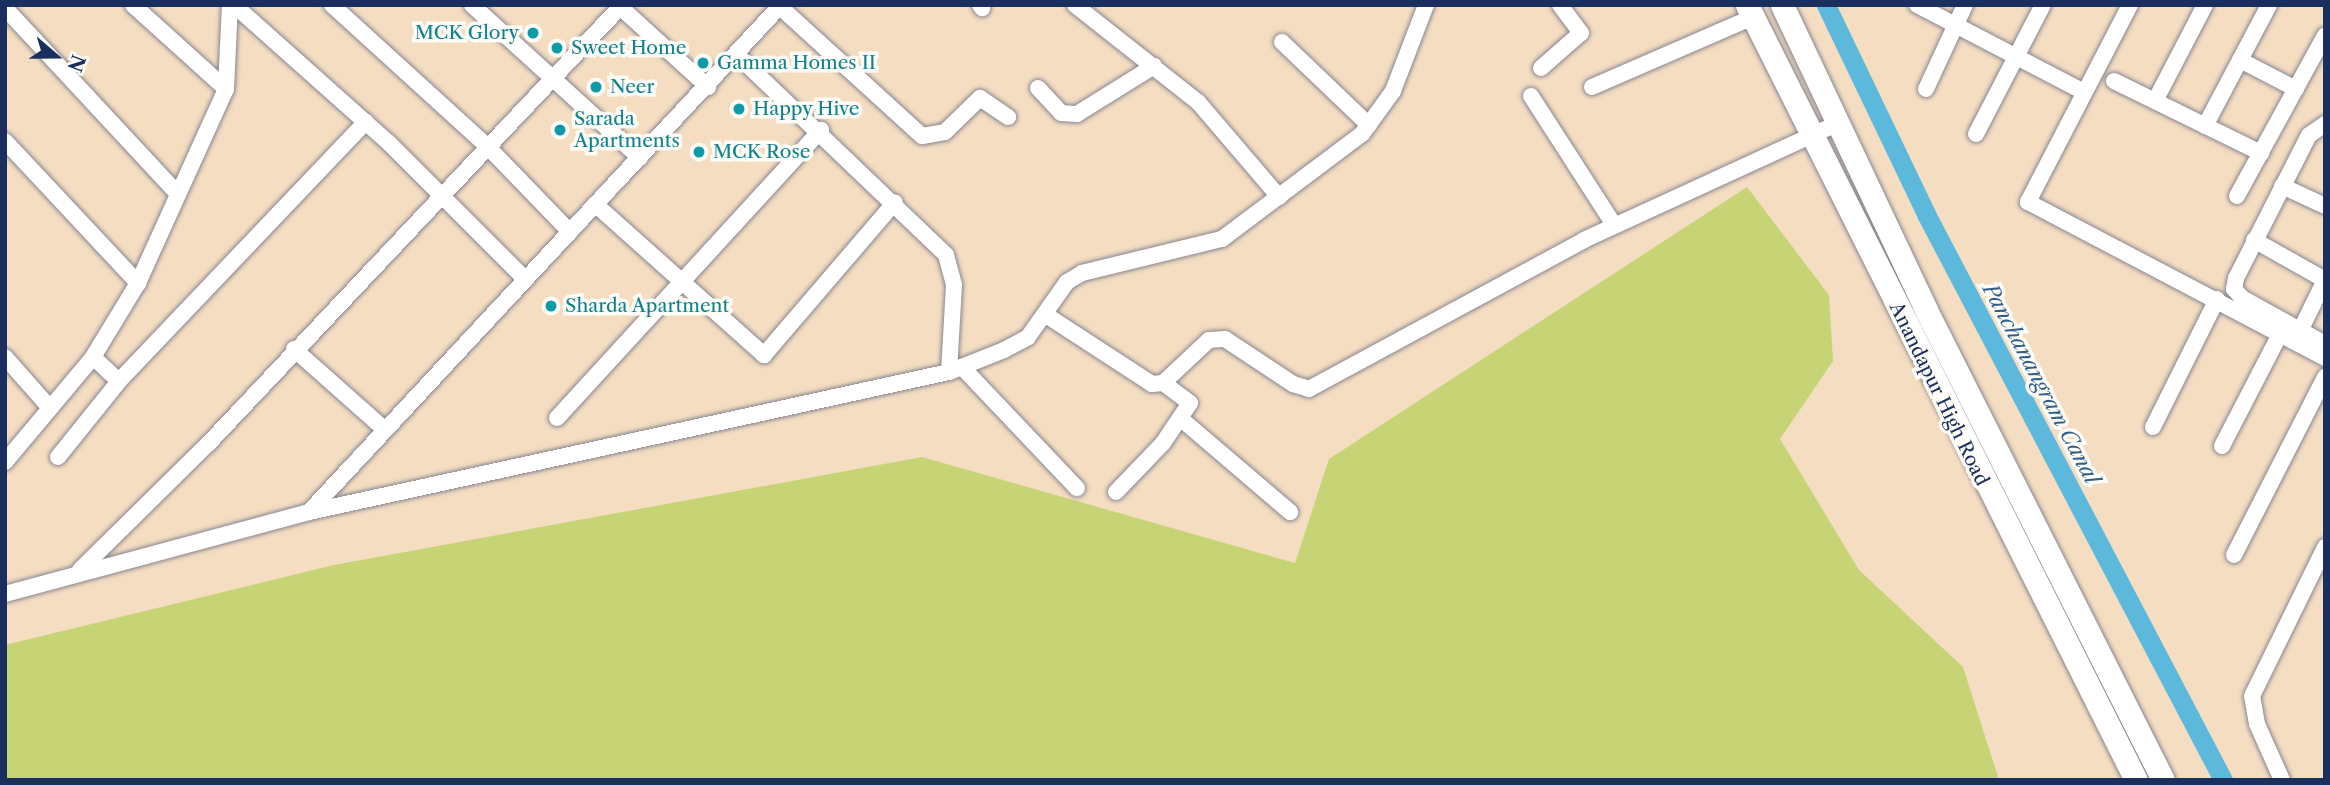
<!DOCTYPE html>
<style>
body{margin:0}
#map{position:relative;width:2330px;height:785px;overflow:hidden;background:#f5ddc2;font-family:"Libre Caslon Text",serif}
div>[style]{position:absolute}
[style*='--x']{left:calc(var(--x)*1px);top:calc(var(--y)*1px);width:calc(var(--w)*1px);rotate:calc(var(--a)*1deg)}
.green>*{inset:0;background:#c6d476}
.canal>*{height:19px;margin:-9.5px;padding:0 9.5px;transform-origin:9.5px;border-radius:9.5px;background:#5db9db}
.roads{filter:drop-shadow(0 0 2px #888690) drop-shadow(0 0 2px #888690)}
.street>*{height:16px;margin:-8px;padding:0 8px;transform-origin:8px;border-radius:8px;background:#fff}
.secondary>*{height:23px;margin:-11.5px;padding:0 11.5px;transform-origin:11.5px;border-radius:11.5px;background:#fff}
.dots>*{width:19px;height:19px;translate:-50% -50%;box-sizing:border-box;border:4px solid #fdfcf7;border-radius:50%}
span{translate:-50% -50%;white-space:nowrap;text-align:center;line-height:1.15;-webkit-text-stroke:7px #fdfcf7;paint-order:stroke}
.culture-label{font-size:19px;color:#0d838f}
.right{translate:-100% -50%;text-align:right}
.left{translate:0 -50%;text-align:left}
.street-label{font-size:19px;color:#1b2f5e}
.water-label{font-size:21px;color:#325f8a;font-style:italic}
.frame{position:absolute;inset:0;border:7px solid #1b2f5e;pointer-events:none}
.north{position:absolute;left:21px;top:21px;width:70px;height:70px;-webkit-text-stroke:5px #fdfcf7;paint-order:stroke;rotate:110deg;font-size:19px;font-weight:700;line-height:28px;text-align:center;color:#1b2f5e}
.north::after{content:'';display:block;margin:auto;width:24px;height:32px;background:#1b2f5e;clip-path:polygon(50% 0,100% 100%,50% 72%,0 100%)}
</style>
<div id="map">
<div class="green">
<div style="clip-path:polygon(1747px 187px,1829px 295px,1833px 361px,1780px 439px,1859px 570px,1963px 667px,1999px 780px,5px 780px,5px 645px,334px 565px,922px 457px,1295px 563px,1329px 459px)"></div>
</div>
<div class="canal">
<div style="--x:1826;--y:5;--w:232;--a:64.4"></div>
<div style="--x:1926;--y:214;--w:639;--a:62.31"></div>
</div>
<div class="roads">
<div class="street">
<div style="--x:133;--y:5;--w:125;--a:42.1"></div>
<div style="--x:234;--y:5;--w:208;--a:41.7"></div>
<div style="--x:389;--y:143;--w:192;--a:45"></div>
<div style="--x:332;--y:5;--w:208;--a:42.3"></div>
<div style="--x:486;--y:145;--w:121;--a:46"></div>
<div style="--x:472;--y:5;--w:227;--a:42.3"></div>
<div style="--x:618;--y:5;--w:122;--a:42.3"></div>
<div style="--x:778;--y:5;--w:195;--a:42.3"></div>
<div style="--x:922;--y:136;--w:23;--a:-10"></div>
<div style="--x:945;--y:132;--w:49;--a:-44.2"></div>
<div style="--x:980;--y:98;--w:34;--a:34"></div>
<div style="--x:980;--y:5;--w:4;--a:56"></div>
<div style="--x:1075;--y:5;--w:157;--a:38.3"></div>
<div style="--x:1198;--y:102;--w:125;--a:49.5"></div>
<div style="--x:1917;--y:5;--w:188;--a:27.5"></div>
<div style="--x:2130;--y:5;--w:222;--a:117.4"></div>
<div style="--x:2028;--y:202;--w:335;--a:27.7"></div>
<div style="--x:5;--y:8;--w:254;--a:47.1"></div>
<div style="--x:1282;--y:42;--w:120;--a:43.7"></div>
<div style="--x:738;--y:56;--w:288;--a:43.7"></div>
<div style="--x:946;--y:255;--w:31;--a:75"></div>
<div style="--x:954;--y:285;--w:87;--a:93.3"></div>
<div style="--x:2240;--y:60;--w:63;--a:27.4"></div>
<div style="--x:1541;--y:68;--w:53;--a:-41.2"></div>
<div style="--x:1581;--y:33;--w:35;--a:-127"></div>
<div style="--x:2114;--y:81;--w:164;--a:26.1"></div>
<div style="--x:1592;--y:87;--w:176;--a:-23.5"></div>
<div style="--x:1038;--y:88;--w:34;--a:47"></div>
<div style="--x:1061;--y:113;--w:16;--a:4"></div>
<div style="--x:1077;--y:114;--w:91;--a:-31.9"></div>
<div style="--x:1926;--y:89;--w:93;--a:-65.1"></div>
<div style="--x:1531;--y:96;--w:153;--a:57.2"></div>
<div style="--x:2155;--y:101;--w:108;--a:-62.5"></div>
<div style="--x:2325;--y:124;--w:19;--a:145"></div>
<div style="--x:2309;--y:135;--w:161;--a:117"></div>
<div style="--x:2236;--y:278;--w:11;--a:100"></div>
<div style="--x:2234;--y:289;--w:12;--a:48"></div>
<div style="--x:2242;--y:298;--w:95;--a:29"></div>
<div style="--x:2205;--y:126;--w:137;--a:-62.1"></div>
<div style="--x:1976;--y:134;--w:145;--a:-62.6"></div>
<div style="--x:5;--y:141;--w:195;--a:46.9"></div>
<div style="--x:2282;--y:186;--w:47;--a:24.9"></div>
<div style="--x:2237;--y:196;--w:183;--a:-61.3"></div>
<div style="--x:595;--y:204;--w:227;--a:41.8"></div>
<div style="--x:764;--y:355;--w:201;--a:-49.4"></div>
<div style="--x:2254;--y:240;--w:81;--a:29.4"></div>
<div style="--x:1046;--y:315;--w:126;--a:33.1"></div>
<div style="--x:1152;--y:384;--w:11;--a:-5"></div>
<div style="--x:1163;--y:383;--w:63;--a:-43.1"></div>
<div style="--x:1209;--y:340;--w:16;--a:-4"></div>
<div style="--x:1225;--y:339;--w:82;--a:33.5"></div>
<div style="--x:1293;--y:384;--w:17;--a:17"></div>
<div style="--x:1309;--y:389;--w:313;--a:-28.4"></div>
<div style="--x:1584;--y:240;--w:280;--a:-24.7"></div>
<div style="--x:2300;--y:331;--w:57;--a:-63.9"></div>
<div style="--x:294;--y:349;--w:120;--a:41.6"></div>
<div style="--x:5;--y:357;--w:68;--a:48.6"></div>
<div style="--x:93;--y:357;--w:35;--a:43"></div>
<div style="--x:962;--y:367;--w:167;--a:46.5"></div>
<div style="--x:557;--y:418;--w:391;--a:-47.5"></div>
<div style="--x:1180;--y:418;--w:145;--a:40.5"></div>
<div style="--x:2153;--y:427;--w:143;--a:-63.4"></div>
<div style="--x:2222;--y:446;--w:124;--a:-62.6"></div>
<div style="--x:58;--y:457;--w:97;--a:-51.2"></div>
<div style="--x:119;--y:381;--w:358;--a:-46.4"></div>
<div style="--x:5;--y:462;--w:137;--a:-50"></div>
<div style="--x:93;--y:357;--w:87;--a:-58.7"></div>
<div style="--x:138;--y:283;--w:213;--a:-65.6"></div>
<div style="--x:226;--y:89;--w:84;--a:-87.3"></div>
<div style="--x:1116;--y:492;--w:68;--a:-46.2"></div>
<div style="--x:1163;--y:443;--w:48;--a:-56"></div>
<div style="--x:1190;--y:403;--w:34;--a:-143"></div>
<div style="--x:309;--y:512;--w:693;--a:-47.05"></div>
<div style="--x:2234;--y:555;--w:200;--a:-62.9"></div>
<div style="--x:80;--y:570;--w:181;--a:-44.6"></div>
<div style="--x:209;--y:443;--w:602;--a:-46.68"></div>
<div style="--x:5;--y:594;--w:315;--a:-15.1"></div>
<div style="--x:309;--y:512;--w:655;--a:-12.34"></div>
<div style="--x:949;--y:372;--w:59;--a:-21.8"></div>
<div style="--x:1004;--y:350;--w:27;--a:-28"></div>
<div style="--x:1028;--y:337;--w:67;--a:-54.7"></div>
<div style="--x:1067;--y:282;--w:17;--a:-31"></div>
<div style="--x:1082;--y:273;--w:144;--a:-13.7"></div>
<div style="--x:1222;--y:239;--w:175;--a:-36.9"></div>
<div style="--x:1362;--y:134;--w:53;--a:-54.2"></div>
<div style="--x:1393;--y:91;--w:92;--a:-69"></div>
<div style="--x:2282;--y:780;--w:61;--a:-114.1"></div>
<div style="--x:2257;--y:724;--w:28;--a:-100"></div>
<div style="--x:2252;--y:696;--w:166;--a:-63.9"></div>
</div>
<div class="secondary">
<div style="--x:1747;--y:5;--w:867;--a:63.35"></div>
<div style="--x:1782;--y:5;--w:337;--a:64.7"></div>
<div style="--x:1926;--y:310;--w:526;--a:63.24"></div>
</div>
</div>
<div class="dots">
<div style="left:533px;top:33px;background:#0f9aa8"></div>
<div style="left:557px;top:48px;background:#0f9aa8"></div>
<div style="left:703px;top:63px;background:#0f9aa8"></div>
<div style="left:596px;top:87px;background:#0f9aa8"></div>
<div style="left:739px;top:109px;background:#0f9aa8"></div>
<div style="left:560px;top:130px;background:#0f9aa8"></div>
<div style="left:699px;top:152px;background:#0f9aa8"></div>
<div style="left:551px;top:306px;background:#0f9aa8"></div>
</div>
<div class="culture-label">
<span class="right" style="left:519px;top:33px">MCK Glory</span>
<span class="left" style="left:571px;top:48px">Sweet Home</span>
<span class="left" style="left:717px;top:63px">Gamma Homes II</span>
<span class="left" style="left:610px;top:87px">Neer</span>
<span class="left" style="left:753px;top:109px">Happy Hive</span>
<span class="left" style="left:574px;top:130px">Sarada<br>Apartments</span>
<span class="left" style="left:713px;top:152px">MCK Rose</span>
<span class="left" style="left:565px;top:306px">Sharda Apartment</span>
</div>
<div class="street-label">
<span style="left:1939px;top:394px;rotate:64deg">Anandapur High Road</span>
</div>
<div class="water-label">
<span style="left:2041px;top:384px;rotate:62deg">Panchanangram Canal</span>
</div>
<div class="frame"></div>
<div class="north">N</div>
</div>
